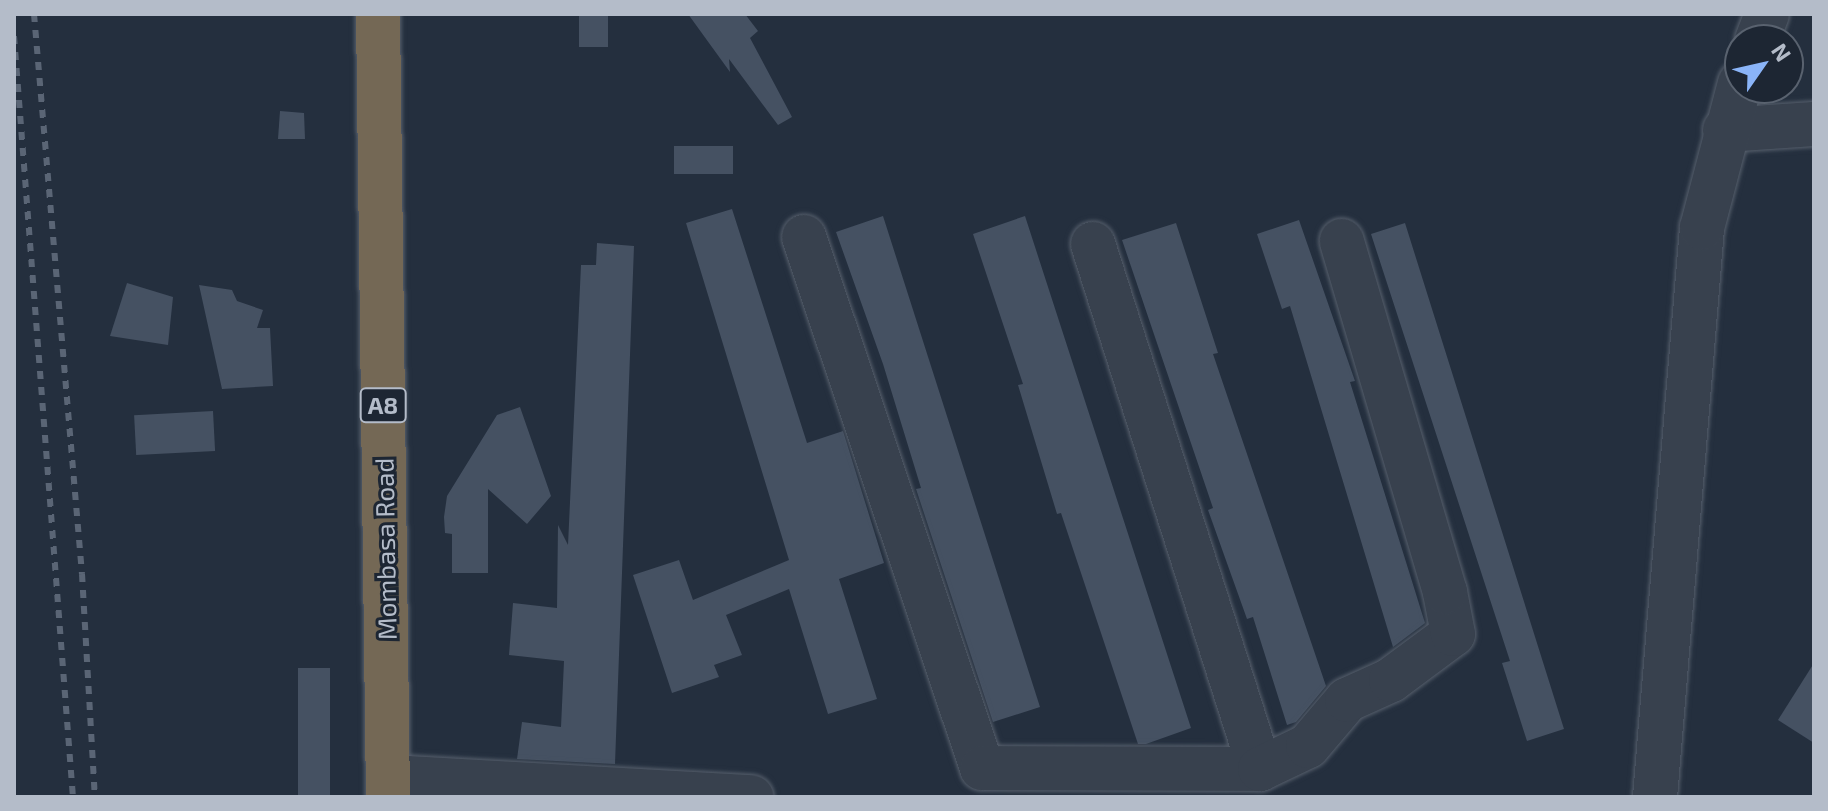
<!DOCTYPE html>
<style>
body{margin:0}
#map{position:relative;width:1828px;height:811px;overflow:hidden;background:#242f3e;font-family:"Exo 2",sans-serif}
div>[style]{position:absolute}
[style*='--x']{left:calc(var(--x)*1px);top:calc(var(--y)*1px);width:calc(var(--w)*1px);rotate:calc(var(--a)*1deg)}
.building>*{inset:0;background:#455162;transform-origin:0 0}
.roads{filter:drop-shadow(0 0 2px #565f6c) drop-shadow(0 0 2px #565f6c)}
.minor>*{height:44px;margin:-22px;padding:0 22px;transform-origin:22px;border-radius:22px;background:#38414e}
.highway>*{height:44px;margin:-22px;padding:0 22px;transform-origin:22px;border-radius:22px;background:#746855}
.rail>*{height:6px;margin-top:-3px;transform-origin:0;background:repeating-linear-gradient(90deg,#5a6575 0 8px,transparent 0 16px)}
span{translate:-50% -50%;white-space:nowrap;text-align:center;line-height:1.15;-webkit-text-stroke:6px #1d2633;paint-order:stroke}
.shield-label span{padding:2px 6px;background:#1d2633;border:2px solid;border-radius:6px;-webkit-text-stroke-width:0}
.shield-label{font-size:24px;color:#b4bcc9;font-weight:700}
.street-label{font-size:26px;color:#b4bcc9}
.frame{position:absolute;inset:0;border:16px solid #b4bcc9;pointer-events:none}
.north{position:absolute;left:1724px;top:24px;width:80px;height:80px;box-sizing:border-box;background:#1d2633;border:2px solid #59626f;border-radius:50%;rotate:56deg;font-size:22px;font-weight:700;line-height:32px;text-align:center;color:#b4bcc9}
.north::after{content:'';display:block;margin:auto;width:28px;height:36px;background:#8ab4f8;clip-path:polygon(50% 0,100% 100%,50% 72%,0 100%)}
</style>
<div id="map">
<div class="building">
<div style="left:579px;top:14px;width:29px;height:33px"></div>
<div style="clip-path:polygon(688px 14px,745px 14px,758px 31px,750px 38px,792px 117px,778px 125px,729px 59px,730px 72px)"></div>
<div style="clip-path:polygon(280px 111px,304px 113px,305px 139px,278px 139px)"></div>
<div style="left:733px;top:146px;width:28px;height:59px;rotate:90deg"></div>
<div style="clip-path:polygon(732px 209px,807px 443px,843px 431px,884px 563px,839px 579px,877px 699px,828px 714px,789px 589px,726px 615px,742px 655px,714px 665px,719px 677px,672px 693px,633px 575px,679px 560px,693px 600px,789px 560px,686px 223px)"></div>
<div style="clip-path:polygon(883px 216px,1040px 707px,993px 722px,916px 489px,921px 488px,883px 364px,836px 232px)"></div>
<div style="clip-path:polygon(1025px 216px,1191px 728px,1146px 744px,1138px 744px,1061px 513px,1057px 514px,1018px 385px,1023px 384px,973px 234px)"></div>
<div style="clip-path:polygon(1299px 220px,1355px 381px,1350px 382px,1425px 623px,1393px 647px,1290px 306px,1282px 309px,1257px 234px)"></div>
<div style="clip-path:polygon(1176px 223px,1218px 353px,1213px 354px,1326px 686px,1296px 722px,1287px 725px,1253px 617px,1247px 619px,1223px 552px,1208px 510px,1213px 508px,1122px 240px)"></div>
<div style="clip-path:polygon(1405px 223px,1564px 729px,1527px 741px,1502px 663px,1510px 661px,1371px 234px)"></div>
<div style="clip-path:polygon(597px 243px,634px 246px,615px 764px,517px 759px,522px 722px,561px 727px,564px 661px,509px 655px,513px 603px,557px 608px,558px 525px,568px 545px,581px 265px,596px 265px)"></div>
<div style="clip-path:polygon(127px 283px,173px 297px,168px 345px,110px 336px)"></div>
<div style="clip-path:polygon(199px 285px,232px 290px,237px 301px,263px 310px,257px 328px,270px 328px,273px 386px,222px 389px)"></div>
<div style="clip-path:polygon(520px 407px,551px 496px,527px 524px,488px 489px,488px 573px,452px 573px,452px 534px,445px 533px,444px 517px,447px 496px,497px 415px)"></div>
<div style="left:213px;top:411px;width:40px;height:79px;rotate:87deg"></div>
<div style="clip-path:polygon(1814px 663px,1814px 743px,1778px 720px)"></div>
<div style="left:298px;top:668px;width:32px;height:129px"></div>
</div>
<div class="roads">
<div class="minor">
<div style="--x:1757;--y:40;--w:28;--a:-69"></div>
<div style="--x:1725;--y:130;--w:89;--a:-3.9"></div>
<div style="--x:804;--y:237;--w:560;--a:71.47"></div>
<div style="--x:982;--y:768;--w:278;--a:0.2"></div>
<div style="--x:1260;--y:769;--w:551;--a:-107.65"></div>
<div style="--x:1260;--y:769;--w:53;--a:-25.6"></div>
<div style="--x:1308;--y:746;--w:60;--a:-49.7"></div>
<div style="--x:1347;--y:700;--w:48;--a:-24.4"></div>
<div style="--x:1391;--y:680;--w:77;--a:-36.6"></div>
<div style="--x:1453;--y:634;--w:43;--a:-100.8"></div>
<div style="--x:1445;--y:592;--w:366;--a:-106.4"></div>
<div style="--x:389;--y:777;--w:363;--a:3.2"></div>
<div style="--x:1655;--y:797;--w:571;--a:-85.28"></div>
<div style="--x:1702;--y:228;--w:150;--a:-75.3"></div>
</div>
<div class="highway">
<div style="--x:378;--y:14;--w:783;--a:89.27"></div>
</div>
</div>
<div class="rail">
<div style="--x:34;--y:14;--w:562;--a:85.1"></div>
<div style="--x:82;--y:574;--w:223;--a:86.7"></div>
<div style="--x:14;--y:36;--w:763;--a:85.57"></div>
</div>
<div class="shield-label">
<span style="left:383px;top:405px">A8</span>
</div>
<div class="street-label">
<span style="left:385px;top:549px;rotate:-91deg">Mombasa Road</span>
</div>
<div class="frame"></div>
<div class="north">N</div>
</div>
